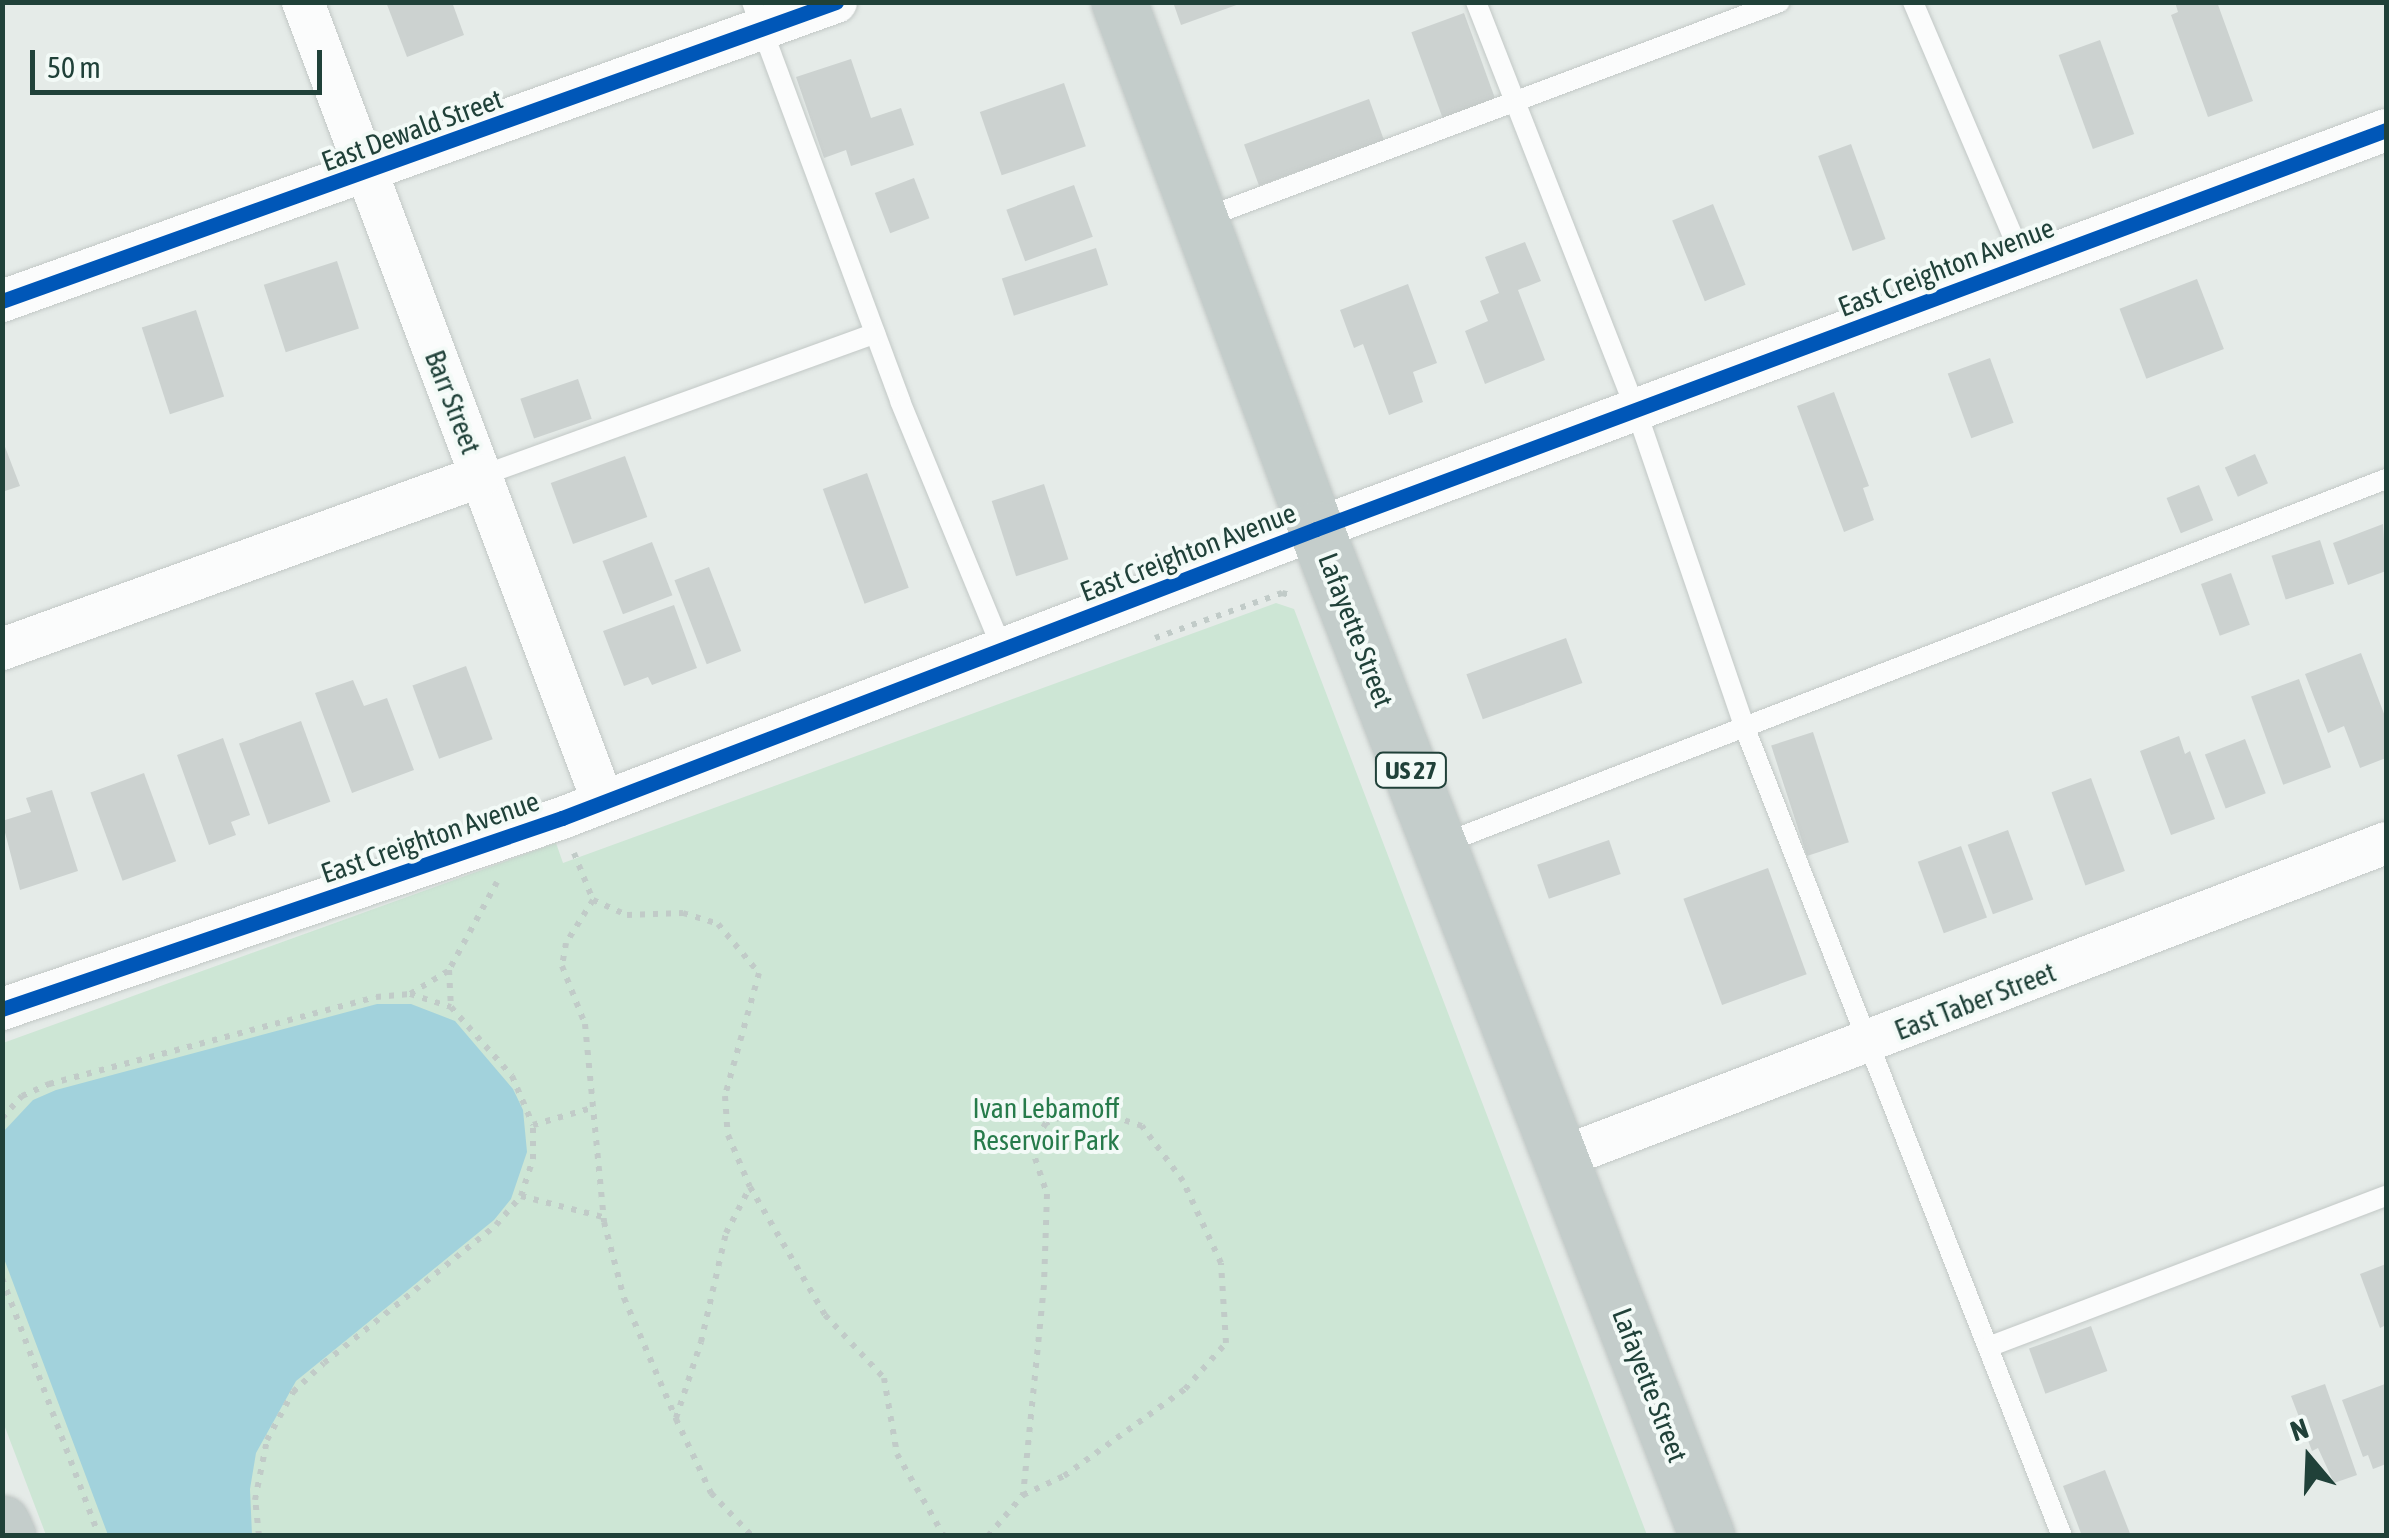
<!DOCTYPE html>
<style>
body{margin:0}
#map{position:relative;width:2389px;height:1538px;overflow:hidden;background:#e5ebe8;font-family:"Asap Condensed",sans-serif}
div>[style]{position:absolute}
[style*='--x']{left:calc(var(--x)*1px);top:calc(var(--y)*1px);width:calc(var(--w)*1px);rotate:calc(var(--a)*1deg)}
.green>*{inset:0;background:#cde6d5}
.water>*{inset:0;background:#a2d2dc}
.building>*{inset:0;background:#ccd2d0;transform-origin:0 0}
.path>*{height:6px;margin-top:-3px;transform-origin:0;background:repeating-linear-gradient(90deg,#c1cbc8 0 5px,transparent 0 13px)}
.roads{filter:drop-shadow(0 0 2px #c2c8c6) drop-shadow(0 0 2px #c2c8c6)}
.service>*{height:20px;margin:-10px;padding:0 10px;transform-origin:10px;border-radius:10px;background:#fbfcfc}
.minor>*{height:42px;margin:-21px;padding:0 21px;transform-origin:21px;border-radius:21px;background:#fbfcfc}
.trunk>*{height:55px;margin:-27.5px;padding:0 27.5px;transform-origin:27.5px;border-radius:27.5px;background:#c4cdcb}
.cycleway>*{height:15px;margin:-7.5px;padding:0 7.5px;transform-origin:7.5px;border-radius:7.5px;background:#0057b8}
span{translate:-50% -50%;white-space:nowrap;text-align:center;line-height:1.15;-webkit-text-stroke:8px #f3faf7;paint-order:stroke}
.shield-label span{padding:2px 8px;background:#f3faf7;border:2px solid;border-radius:8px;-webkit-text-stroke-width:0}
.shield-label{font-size:25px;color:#204139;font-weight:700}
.street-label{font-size:28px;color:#204139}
.park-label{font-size:28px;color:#277b4b}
.frame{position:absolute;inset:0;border:5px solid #204139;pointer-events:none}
.north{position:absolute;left:2259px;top:1408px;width:100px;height:100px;-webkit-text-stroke:8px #f3faf7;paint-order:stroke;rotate:341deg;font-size:28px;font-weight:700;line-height:40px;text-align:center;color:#204139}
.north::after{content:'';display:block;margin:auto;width:35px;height:45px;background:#204139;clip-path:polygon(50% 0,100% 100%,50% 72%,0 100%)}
.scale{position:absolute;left:30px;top:50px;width:292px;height:45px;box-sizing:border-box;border:5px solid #204139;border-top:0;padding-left:12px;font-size:30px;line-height:35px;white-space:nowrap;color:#204139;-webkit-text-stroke:8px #f3faf7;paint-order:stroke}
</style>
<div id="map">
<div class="green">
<div style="clip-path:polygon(1276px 603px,1294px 609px,1647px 1535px,46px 1535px,3px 1422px,3px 1043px,556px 843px,563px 863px)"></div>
</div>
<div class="water">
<div style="clip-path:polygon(377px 1004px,411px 1004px,455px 1021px,513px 1089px,523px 1110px,527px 1152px,511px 1199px,494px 1220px,296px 1381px,256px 1453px,250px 1489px,252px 1535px,108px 1535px,3px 1256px,3px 1132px,33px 1100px,56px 1090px)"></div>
</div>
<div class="building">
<div style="clip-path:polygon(386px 2px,452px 2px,464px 35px,407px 57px)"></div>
<div style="clip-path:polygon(1173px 2px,1242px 2px,1242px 3px,1181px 25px)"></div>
<div style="clip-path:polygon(2175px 2px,2217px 2px,2253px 101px,2208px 117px,2171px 15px,2178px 12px)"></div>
<div style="left:1464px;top:13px;width:93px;height:56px;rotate:70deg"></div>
<div style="left:2100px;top:40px;width:100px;height:44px;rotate:70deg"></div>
<div style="clip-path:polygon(851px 59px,871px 118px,901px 108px,914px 145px,851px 166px,846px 150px,824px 158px,796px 77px)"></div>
<div style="left:1064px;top:83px;width:67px;height:89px;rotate:71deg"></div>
<div style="left:1369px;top:99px;width:44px;height:133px;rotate:70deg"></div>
<div style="left:1851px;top:144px;width:101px;height:35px;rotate:70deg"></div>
<div style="left:914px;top:178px;width:43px;height:42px;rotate:69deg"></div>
<div style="left:1074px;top:185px;width:55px;height:72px;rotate:70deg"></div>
<div style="left:1713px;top:204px;width:87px;height:44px;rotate:68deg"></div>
<div style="clip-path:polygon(1525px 242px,1541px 281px,1518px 290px,1545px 360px,1485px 384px,1465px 331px,1488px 321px,1480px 301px,1499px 293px,1485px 257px)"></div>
<div style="left:1096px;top:248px;width:39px;height:99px;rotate:72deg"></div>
<div style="left:337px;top:261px;width:71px;height:77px;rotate:72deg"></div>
<div style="left:2197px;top:279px;width:75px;height:83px;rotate:69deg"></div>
<div style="clip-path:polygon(1408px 284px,1437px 363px,1413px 372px,1423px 402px,1389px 415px,1363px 344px,1354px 348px,1340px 310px)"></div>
<div style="left:196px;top:310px;width:91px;height:57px;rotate:72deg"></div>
<div style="left:1990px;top:358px;width:69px;height:45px;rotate:70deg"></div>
<div style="left:578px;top:379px;width:42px;height:61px;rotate:71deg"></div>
<div style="clip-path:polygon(1834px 392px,1869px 486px,1863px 488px,1874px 520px,1844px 532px,1797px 406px)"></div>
<div style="clip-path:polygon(2px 439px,20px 486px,2px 492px)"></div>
<div style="left:2255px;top:454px;width:32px;height:33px;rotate:66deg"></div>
<div style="left:625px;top:456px;width:65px;height:79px;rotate:70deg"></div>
<div style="left:867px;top:473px;width:122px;height:47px;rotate:70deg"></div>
<div style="left:1044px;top:484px;width:79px;height:55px;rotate:72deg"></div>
<div style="left:2199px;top:485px;width:38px;height:35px;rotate:68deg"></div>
<div style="clip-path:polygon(2383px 524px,2386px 571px,2348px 585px,2333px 543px)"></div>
<div style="left:2320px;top:540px;width:46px;height:51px;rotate:72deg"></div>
<div style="left:652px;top:542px;width:57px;height:53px;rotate:69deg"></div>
<div style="left:709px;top:567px;width:90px;height:37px;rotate:69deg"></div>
<div style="left:2231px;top:573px;width:55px;height:32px;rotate:70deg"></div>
<div style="clip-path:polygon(674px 605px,697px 668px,652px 685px,648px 677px,624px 686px,603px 631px)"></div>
<div style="left:1566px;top:638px;width:48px;height:106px;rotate:70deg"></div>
<div style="clip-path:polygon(2361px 653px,2386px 719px,2386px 758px,2360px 768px,2344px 726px,2328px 733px,2305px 674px)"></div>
<div style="left:466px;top:666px;width:78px;height:57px;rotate:70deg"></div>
<div style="left:2299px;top:679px;width:94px;height:51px;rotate:70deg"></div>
<div style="clip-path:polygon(353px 680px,364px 706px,387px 698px,414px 770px,352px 793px,315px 693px)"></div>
<div style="left:301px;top:721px;width:86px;height:66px;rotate:70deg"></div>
<div style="left:1813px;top:732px;width:116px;height:44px;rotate:72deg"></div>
<div style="clip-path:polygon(2179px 736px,2185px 754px,2190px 751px,2215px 819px,2171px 835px,2140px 751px)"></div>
<div style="clip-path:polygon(223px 738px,250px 815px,231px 822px,236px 835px,209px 845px,177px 755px)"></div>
<div style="left:2245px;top:739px;width:58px;height:43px;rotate:69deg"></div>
<div style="left:144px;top:773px;width:94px;height:57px;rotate:70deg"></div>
<div style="left:2091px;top:778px;width:99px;height:42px;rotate:70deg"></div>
<div style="clip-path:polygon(52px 790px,78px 871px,20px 890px,2px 821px,31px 812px,26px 798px)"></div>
<div style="left:2008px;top:830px;width:74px;height:43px;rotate:70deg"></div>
<div style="left:1609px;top:840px;width:36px;height:76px;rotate:71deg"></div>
<div style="left:1961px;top:846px;width:76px;height:46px;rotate:70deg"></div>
<div style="left:1768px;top:868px;width:113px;height:90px;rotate:70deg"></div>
<div style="clip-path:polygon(2386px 1264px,2386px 1325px,2380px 1328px,2360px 1274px)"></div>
<div style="left:2091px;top:1326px;width:48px;height:66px;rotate:70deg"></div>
<div style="clip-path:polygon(2325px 1384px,2357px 1475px,2334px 1483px,2318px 1448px,2312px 1451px,2291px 1396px)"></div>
<div style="clip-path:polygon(2385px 1384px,2386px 1464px,2373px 1469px,2368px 1455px,2363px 1457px,2342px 1400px)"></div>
<div style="clip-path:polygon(2105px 1470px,2131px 1536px,2082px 1536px,2063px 1486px)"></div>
</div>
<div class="path">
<div style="--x:1155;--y:638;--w:135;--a:-19.5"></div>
<div style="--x:1282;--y:593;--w:12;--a:14"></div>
<div style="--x:574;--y:853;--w:51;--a:68"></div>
<div style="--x:593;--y:900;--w:37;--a:24"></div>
<div style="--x:627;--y:915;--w:56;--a:-2"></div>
<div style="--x:683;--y:913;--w:37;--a:17"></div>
<div style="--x:718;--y:924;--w:64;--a:50.1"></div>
<div style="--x:759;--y:973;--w:128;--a:105.5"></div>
<div style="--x:725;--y:1096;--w:39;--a:86"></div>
<div style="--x:728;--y:1135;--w:56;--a:67.1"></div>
<div style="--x:750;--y:1187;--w:148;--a:59.6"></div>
<div style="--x:825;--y:1315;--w:86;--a:46.9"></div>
<div style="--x:884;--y:1378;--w:77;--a:80.3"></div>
<div style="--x:897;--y:1454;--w:95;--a:60.2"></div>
<div style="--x:497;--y:882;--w:100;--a:118.6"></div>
<div style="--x:449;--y:970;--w:37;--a:87"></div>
<div style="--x:451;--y:1007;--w:92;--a:48.5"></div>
<div style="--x:512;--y:1076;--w:53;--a:66.8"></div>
<div style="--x:593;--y:900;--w:51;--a:122.1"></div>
<div style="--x:566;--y:943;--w:23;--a:100"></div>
<div style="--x:562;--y:966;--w:62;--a:68.4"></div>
<div style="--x:585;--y:1024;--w:199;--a:84.5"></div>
<div style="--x:604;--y:1222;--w:79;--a:75.3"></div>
<div style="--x:624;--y:1298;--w:132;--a:66.7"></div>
<div style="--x:676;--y:1419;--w:82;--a:64.7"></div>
<div style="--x:711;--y:1493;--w:59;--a:46.4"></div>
<div style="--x:448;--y:971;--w:44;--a:148.8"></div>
<div style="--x:410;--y:994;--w:43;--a:17.6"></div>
<div style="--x:2;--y:1118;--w:30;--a:-48"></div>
<div style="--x:22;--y:1096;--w:30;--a:-24"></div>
<div style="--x:49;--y:1084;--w:338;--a:-14.9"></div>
<div style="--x:376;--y:997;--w:34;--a:-5"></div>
<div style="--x:521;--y:1196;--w:39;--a:-72"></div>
<div style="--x:533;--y:1159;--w:34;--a:-90"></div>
<div style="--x:533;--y:1125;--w:65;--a:-16.2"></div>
<div style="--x:2;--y:1278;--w:276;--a:69.4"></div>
<div style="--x:676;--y:1418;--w:80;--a:-71.8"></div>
<div style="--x:701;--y:1342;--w:112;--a:-77.1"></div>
<div style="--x:726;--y:1233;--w:52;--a:-62.4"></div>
<div style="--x:259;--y:1536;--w:36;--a:-96"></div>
<div style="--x:255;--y:1500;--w:61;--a:-78.7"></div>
<div style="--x:267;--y:1440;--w:55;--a:-61.6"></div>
<div style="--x:293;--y:1392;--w:42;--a:-43.1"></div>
<div style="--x:324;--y:1363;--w:221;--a:-38.7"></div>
<div style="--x:496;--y:1225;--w:38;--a:-49"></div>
<div style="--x:521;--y:1196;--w:85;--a:14.4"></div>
<div style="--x:988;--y:1536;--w:54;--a:-49.5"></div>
<div style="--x:1023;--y:1495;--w:45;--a:-24.9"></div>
<div style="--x:1064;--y:1476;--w:149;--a:-35.7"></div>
<div style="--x:1185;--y:1389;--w:62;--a:-48.3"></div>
<div style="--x:1226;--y:1343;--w:80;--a:-93.6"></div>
<div style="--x:1221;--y:1263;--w:90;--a:-114.9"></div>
<div style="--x:1183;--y:1181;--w:69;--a:-126.7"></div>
<div style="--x:1142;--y:1126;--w:60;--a:-161.6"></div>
<div style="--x:1085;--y:1107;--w:42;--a:157.7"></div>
<div style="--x:1046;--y:1123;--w:27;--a:123"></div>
<div style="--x:1031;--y:1146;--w:51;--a:71.6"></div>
<div style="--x:1047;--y:1194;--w:91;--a:91.9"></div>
<div style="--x:1044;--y:1285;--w:211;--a:95.7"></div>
</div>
<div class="roads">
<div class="service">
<div style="--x:752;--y:2;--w:426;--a:69.6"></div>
<div style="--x:900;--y:401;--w:268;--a:67.6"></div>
<div style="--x:1476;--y:2;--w:438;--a:68.6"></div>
<div style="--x:1636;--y:410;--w:334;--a:71.1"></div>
<div style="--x:1744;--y:726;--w:870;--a:68.57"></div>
<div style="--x:1913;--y:2;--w:285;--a:66.9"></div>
<div style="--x:1202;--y:219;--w:617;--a:-20.58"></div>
<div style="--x:481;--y:476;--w:419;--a:-19.9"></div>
<div style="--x:1442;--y:844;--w:1012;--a:-21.14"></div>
<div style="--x:1988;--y:1347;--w:426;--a:-20.8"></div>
</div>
<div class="minor">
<div style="--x:303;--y:2;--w:854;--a:69.44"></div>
<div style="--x:2;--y:301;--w:886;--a:-19.72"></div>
<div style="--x:2;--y:649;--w:509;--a:-19.86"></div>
<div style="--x:2;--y:1009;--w:592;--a:-18.83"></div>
<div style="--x:562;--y:818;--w:807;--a:-20.97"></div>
<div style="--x:1316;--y:529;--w:1142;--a:-20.45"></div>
<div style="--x:1563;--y:1157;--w:881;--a:-20.88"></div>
</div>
<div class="trunk">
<div style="--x:1119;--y:2;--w:563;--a:69.5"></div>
<div style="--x:1316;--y:529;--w:1080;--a:68.78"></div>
<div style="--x:2;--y:1523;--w:14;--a:65"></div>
</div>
</div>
<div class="cycleway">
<div style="--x:2;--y:301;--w:886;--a:-19.72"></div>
<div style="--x:2;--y:1009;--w:592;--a:-18.83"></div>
<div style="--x:562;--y:818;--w:807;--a:-20.97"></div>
<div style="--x:1316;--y:529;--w:1142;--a:-20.45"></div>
</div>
<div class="shield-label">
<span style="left:1411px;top:770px">US 27</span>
</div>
<div class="street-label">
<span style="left:412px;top:130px;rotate:-20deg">East Dewald Street</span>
<span style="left:1946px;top:267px;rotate:-21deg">East Creighton Avenue</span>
<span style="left:453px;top:402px;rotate:69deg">Barr Street</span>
<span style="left:1188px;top:552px;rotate:-21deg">East Creighton Avenue</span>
<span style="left:1356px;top:630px;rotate:69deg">Lafayette Street</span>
<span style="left:430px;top:837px;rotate:-19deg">East Creighton Avenue</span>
<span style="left:1975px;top:1001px;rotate:-21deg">East Taber Street</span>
<span style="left:1650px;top:1385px;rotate:69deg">Lafayette Street</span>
</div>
<div class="park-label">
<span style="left:1046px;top:1124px">Ivan Lebamoff<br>Reservoir Park</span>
</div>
<div class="frame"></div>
<div class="north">N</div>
<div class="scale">50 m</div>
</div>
